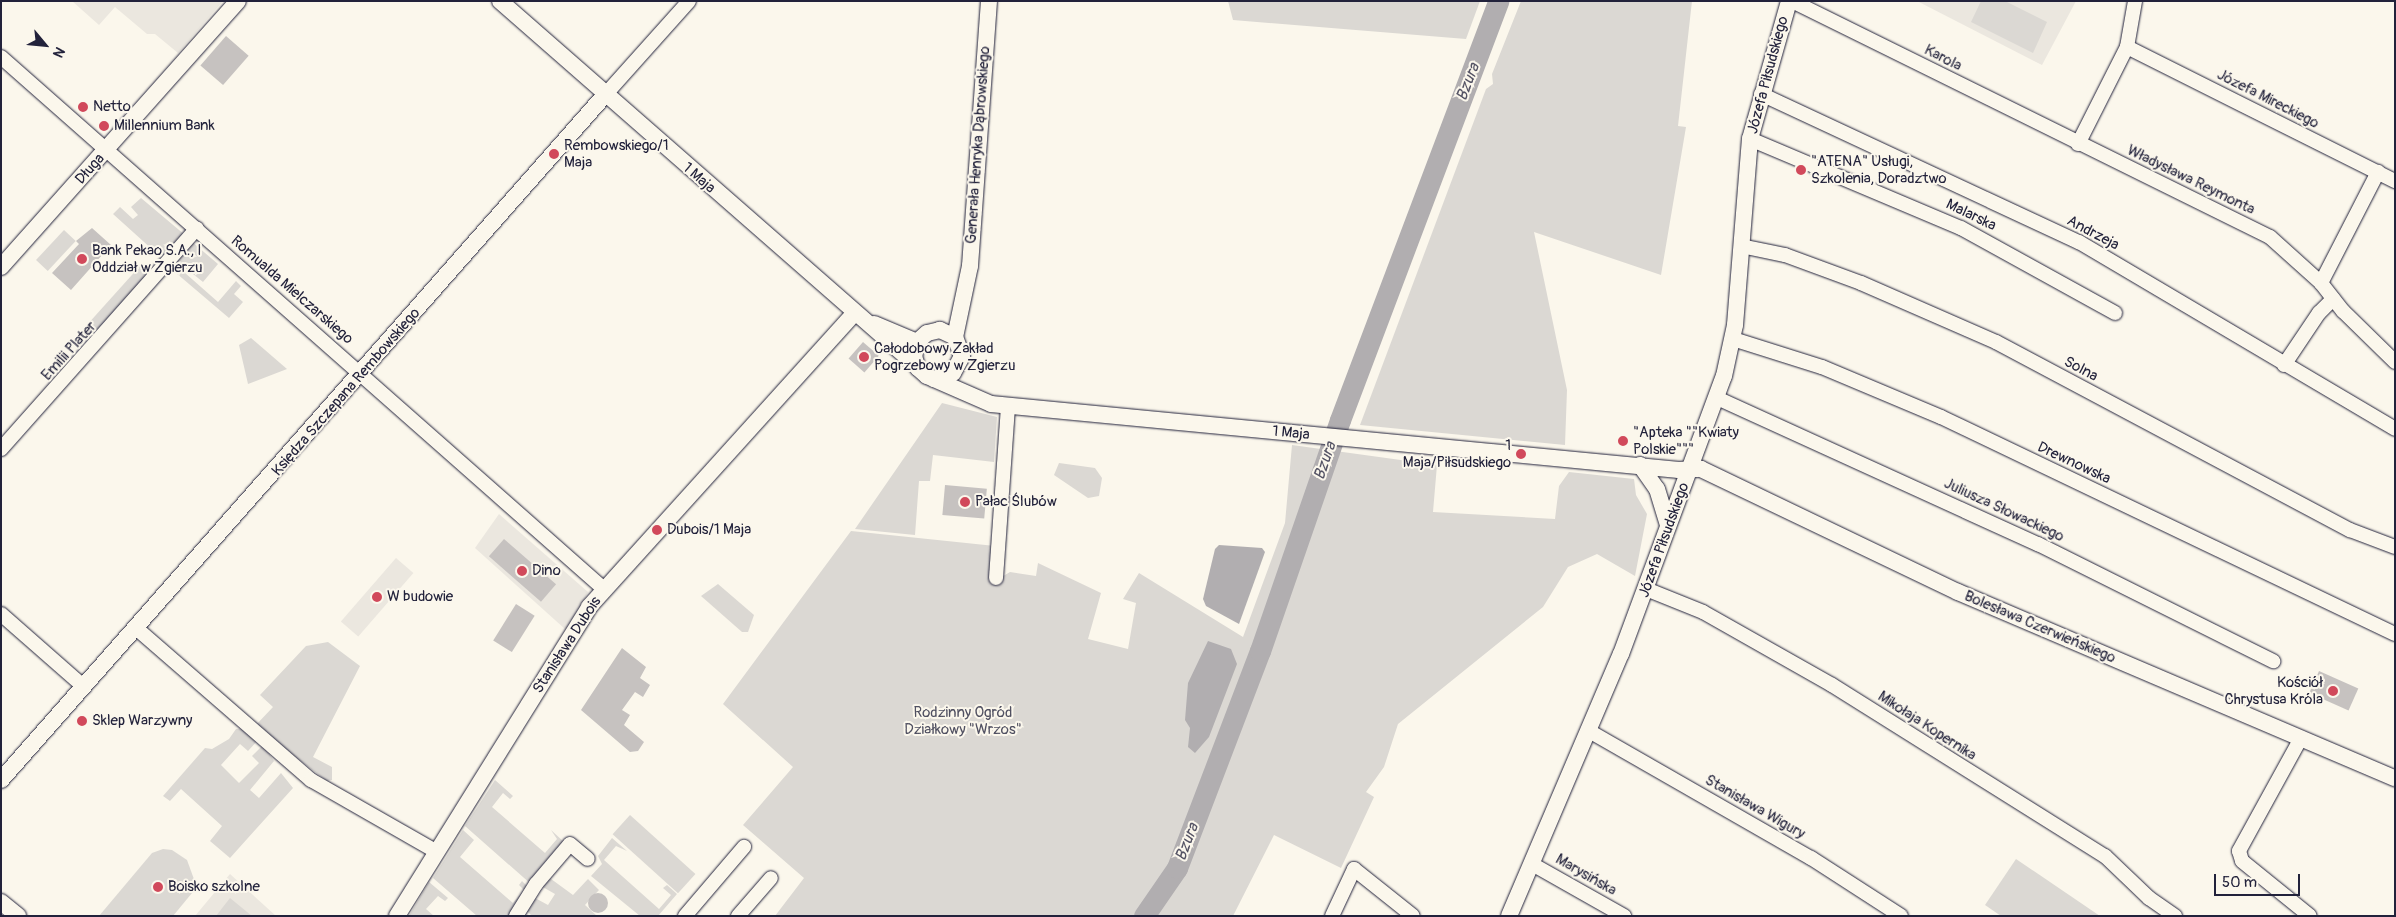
<!DOCTYPE html>
<meta charset="utf-8">
<style>
body{margin:0}
#map{position:relative;width:2396px;height:917px;overflow:hidden;background:#fbf7ec;font-family:Pangolin,sans-serif}
div>[style]{position:absolute}
[style*='--x']{left:calc(var(--x)*1px);top:calc(var(--y)*1px);width:calc(var(--w)*1px);rotate:calc(var(--a)*1deg)}
.built>*{inset:0;background:#ebe7df;transform-origin:0 0}
.green>*{inset:0;background:#dbd8d3;transform-origin:0 0}
.water>*{inset:0;background:#b1aeb0}
.river>*{height:21px;margin:-10.5px;padding:0 10.5px;transform-origin:10.5px;border-radius:10.5px;background:#b1aeb0}
.building>*{inset:0;background:#c6c2c0;transform-origin:0 0}
.round{border-radius:50%}
.roads{filter:drop-shadow(0 0 1px #22223b) drop-shadow(0 0 1px #22223b)}
.minor>*{height:14px;margin:-7px;padding:0 7px;transform-origin:7px;border-radius:7px;background:#fbf7ec}
.tertiary>*{height:16px;margin:-8px;padding:0 8px;transform-origin:8px;border-radius:8px;background:#fbf7ec}
.dots>*{width:14px;height:14px;translate:-50% -50%;box-sizing:border-box;border:2px solid #fbf7ec;border-radius:50%}
span{translate:-50% -50%;white-space:nowrap;text-align:center;line-height:1.15;-webkit-text-stroke:4px #fbf7ec;paint-order:stroke}
.street-label{font-size:15px;color:#22223b}
.poi-label{font-size:15px;color:#22223b}
.left{translate:0 -50%;text-align:left}
.right{translate:-100% -50%;text-align:right}
.park-label{font-size:15px;color:#505061}
.water-label{font-size:16px;color:#545364;font-style:italic}
.frame{position:absolute;inset:0;border:2px solid #22223b;pointer-events:none}
.north{position:absolute;left:20px;top:20px;width:50px;height:50px;-webkit-text-stroke:4px #fbf7ec;paint-order:stroke;rotate:118deg;font-size:14px;font-weight:700;line-height:20px;text-align:center;color:#22223b}
.north::after{content:'';display:block;margin:auto;width:18px;height:22px;background:#22223b;clip-path:polygon(50% 0,100% 100%,50% 72%,0 100%)}
.scale{position:absolute;left:2214px;top:874px;width:86px;height:22px;box-sizing:border-box;border:2px solid #22223b;border-top:0;padding-left:6px;font-size:15px;line-height:18px;white-space:nowrap;color:#22223b;-webkit-text-stroke:4px #fbf7ec;paint-order:stroke}
</style>
<div id="map">
<div class="built">
<div style="clip-path:polygon(72px 1px,223px 1px,178px 53px,155px 34px,147px 34px,115px 7px,99px 25px)"></div>
<div style="clip-path:polygon(1917px 1px,2076px 1px,2042px 65px)"></div>
<div style="clip-path:polygon(499px 514px,588px 592px,569px 628px,565px 629px,475px 548px)"></div>
<div style="left:396px;top:558px;width:23px;height:84px;rotate:41deg"></div>
<div style="clip-path:polygon(230px 874px,276px 916px,195px 916px)"></div>
</div>
<div class="green">
<div style="clip-path:polygon(1228px 1px,1480px 1px,1466px 39px,1233px 20px)"></div>
<div style="clip-path:polygon(1521px 1px,1692px 1px,1678px 126px,1686px 127px,1661px 275px,1534px 232px,1567px 390px,1565px 445px,1360px 425px,1486px 89px,1493px 84px,1492px 74px)"></div>
<div style="clip-path:polygon(1981px 1px,2005px 1px,2047px 22px,2033px 53px,1971px 22px)"></div>
<div style="clip-path:polygon(141px 198px,185px 235px,164px 260px,113px 214px,120px 207px,133px 219px,138px 215px,131px 207px)"></div>
<div style="left:64px;top:230px;width:16px;height:41px;rotate:43deg"></div>
<div style="clip-path:polygon(191px 241px,218px 264px,203px 282px,178px 262px,176px 265px,218px 302px,236px 281px,241px 286px,234px 294px,243px 302px,229px 318px,169px 267px)"></div>
<div style="left:140px;top:266px;width:13px;height:81px;rotate:42deg"></div>
<div style="clip-path:polygon(251px 338px,287px 369px,248px 384px,239px 345px)"></div>
<div style="clip-path:polygon(942px 403px,997px 417px,994px 462px,933px 455px,930px 481px,919px 481px,915px 535px,855px 529px)"></div>
<div style="clip-path:polygon(1292px 445px,1437px 465px,1433px 512px,1555px 519px,1559px 486px,1569px 472px,1634px 479px,1636px 495px,1647px 514px,1635px 576px,1597px 554px,1568px 567px,1543px 607px,1398px 724px,1384px 767px,1366px 792px,1374px 797px,1341px 868px,1274px 835px,1233px 916px,775px 916px,804px 878px,743px 825px,793px 767px,723px 704px,851px 531px,995px 546px,1000px 578px,1010px 572px,1036px 576px,1038px 563px,1101px 593px,1088px 639px,1128px 649px,1136px 603px,1123px 599px,1139px 573px,1243px 637px,1285px 523px)"></div>
<div style="clip-path:polygon(1059px 463px,1095px 468px,1102px 478px,1099px 496px,1088px 498px,1054px 475px)"></div>
<div style="clip-path:polygon(718px 584px,754px 615px,748px 632px,742px 632px,701px 596px)"></div>
<div style="clip-path:polygon(328px 642px,360px 666px,313px 757px,332px 767px,332px 780px,327px 781px,255px 726px,273px 707px,260px 695px,306px 646px)"></div>
<div style="clip-path:polygon(244px 728px,258px 740px,248px 751px,240px 744px,221px 765px,239px 783px,259px 763px,252px 756px,263px 745px,274px 761px,250px 790px,259px 798px,281px 773px,293px 788px,230px 858px,210px 841px,222px 826px,181px 789px,170px 801px,163px 796px,205px 748px,212px 749px,229px 739px,236px 729px)"></div>
<div style="clip-path:polygon(495px 780px,513px 796px,510px 799px,503px 793px,492px 807px,545px 853px,557px 839px,551px 830px,564px 842px,532px 885px,465px 826px)"></div>
<div style="left:630px;top:815px;width:88px;height:26px;rotate:42deg"></div>
<div style="clip-path:polygon(463px 830px,474px 840px,460px 857px,513px 903px,524px 890px,519px 885px,522px 881px,530px 889px,513px 916px,477px 916px,433px 878px)"></div>
<div style="clip-path:polygon(612px 838px,627px 851px,616px 846px,604px 860px,659px 909px,671px 895px,663px 888px,667px 885px,677px 894px,658px 916px,640px 916px,591px 876px,602px 864px,598px 856px)"></div>
<div style="clip-path:polygon(163px 849px,172px 850px,187px 860px,195px 882px,192px 893px,173px 916px,99px 916px,152px 853px)"></div>
<div style="clip-path:polygon(2016px 859px,2100px 916px,2001px 916px,1985px 905px)"></div>
<div style="clip-path:polygon(547px 876px,573px 895px,588px 879px,599px 890px,585px 905px,597px 916px,532px 916px,523px 907px,535px 898px,548px 905px,555px 894px,541px 886px)"></div>
<div style="clip-path:polygon(429px 882px,448px 898px,445px 901px,438px 896px,426px 909px,434px 916px,409px 916px)"></div>
<div style="clip-path:polygon(230px 898px,252px 916px,216px 916px)"></div>
</div>
<div class="water">
<div style="clip-path:polygon(1219px 545px,1262px 548px,1265px 552px,1239px 624px,1206px 606px,1203px 599px,1215px 549px)"></div>
<div style="clip-path:polygon(1208px 641px,1231px 649px,1237px 664px,1209px 737px,1195px 753px,1188px 747px,1190px 728px,1185px 720px,1188px 683px)"></div>
</div>
<div class="river">
<div style="--x:1144;--y:916;--w:58;--a:-55.5"></div>
<div style="--x:1177;--y:868;--w:232;--a:-69.1"></div>
<div style="--x:1260;--y:651;--w:244;--a:-70.9"></div>
<div style="--x:1340;--y:420;--w:448;--a:-69.3"></div>
</div>
<div class="building">
<div style="left:226px;top:36px;width:30px;height:39px;rotate:41deg"></div>
<div style="clip-path:polygon(92px 228px,111px 245px,71px 290px,52px 273px,79px 244px,76px 241px)"></div>
<div style="left:863px;top:342px;width:21px;height:22px;rotate:41deg"></div>
<div style="left:945px;top:485px;width:42px;height:30px;rotate:5deg"></div>
<div style="left:504px;top:539px;width:69px;height:23px;rotate:41deg"></div>
<div style="left:516px;top:604px;width:22px;height:43px;rotate:32deg"></div>
<div style="clip-path:polygon(622px 648px,646px 667px,640px 678px,650px 685px,643px 697px,635px 692px,622px 710px,630px 715px,624px 725px,644px 742px,638px 751px,630px 752px,581px 710px)"></div>
<div style="left:2319px;top:671px;width:43px;height:24px;rotate:24deg"></div>
<div class="round" style="left:588px;top:893px;width:20px;height:20px"></div>
</div>
<div class="roads">
<div class="minor">
<div style="--x:1792;--y:1;--w:533;--a:26.28"></div>
<div style="--x:2270;--y:237;--w:69;--a:42"></div>
<div style="--x:2321;--y:283;--w:36;--a:52"></div>
<div style="--x:2343;--y:311;--w:73;--a:44.4"></div>
<div style="--x:2127;--y:47;--w:300;--a:26.6"></div>
<div style="--x:1;--y:57;--w:804;--a:41.42"></div>
<div style="--x:1761;--y:94;--w:351;--a:25"></div>
<div style="--x:2079;--y:242;--w:367;--a:30.6"></div>
<div style="--x:605;--y:95;--w:126;--a:-48.2"></div>
<div style="--x:1750;--y:139;--w:229;--a:22.9"></div>
<div style="--x:1961;--y:228;--w:176;--a:28.9"></div>
<div style="--x:2078;--y:144;--w:109;--a:-63.2"></div>
<div style="--x:2127;--y:47;--w:47;--a:-80.1"></div>
<div style="--x:1741;--y:246;--w:45;--a:11.6"></div>
<div style="--x:1785;--y:255;--w:81;--a:20.2"></div>
<div style="--x:1861;--y:283;--w:147;--a:23.6"></div>
<div style="--x:1996;--y:342;--w:401;--a:28"></div>
<div style="--x:2350;--y:530;--w:48;--a:20.7"></div>
<div style="--x:2321;--y:283;--w:125;--a:-62.8"></div>
<div style="--x:1733;--y:339;--w:93;--a:17.5"></div>
<div style="--x:1822;--y:367;--w:129;--a:22.8"></div>
<div style="--x:1941;--y:417;--w:503;--a:25.55"></div>
<div style="--x:2284;--y:365;--w:63;--a:-56.1"></div>
<div style="--x:2319;--y:313;--w:20;--a:-45"></div>
<div style="--x:1717;--y:398;--w:353;--a:24.5"></div>
<div style="--x:2038;--y:544;--w:263;--a:26.5"></div>
<div style="--x:1;--y:449;--w:295;--a:-48.4"></div>
<div style="--x:996;--y:578;--w:172;--a:-86"></div>
<div style="--x:1646;--y:589;--w:61;--a:22"></div>
<div style="--x:1703;--y:612;--w:148;--a:29.5"></div>
<div style="--x:1832;--y:685;--w:322;--a:32.1"></div>
<div style="--x:2105;--y:856;--w:61;--a:43.7"></div>
<div style="--x:2149;--y:898;--w:32;--a:35"></div>
<div style="--x:1;--y:614;--w:109;--a:41.3"></div>
<div style="--x:136;--y:628;--w:232;--a:41"></div>
<div style="--x:311;--y:780;--w:145;--a:29.7"></div>
<div style="--x:1589;--y:731;--w:256;--a:29.8"></div>
<div style="--x:1811;--y:858;--w:107;--a:32.8"></div>
<div style="--x:2301;--y:738;--w:129;--a:118.8"></div>
<div style="--x:2239;--y:851;--w:10;--a:73"></div>
<div style="--x:2242;--y:861;--w:87;--a:39"></div>
<div style="--x:1532;--y:864;--w:106;--a:29.5"></div>
<div style="--x:516;--y:916;--w:38;--a:-58"></div>
<div style="--x:536;--y:884;--w:52;--a:-49.6"></div>
<div style="--x:570;--y:844;--w:23;--a:40"></div>
<div style="--x:685;--y:916;--w:91;--a:-49.5"></div>
<div style="--x:738;--y:916;--w:50;--a:-49"></div>
<div style="--x:1332;--y:916;--w:52;--a:-64.9"></div>
<div style="--x:1354;--y:869;--w:75;--a:38.5"></div>
</div>
<div class="tertiary">
<div style="--x:500;--y:1;--w:553;--a:41.19"></div>
<div style="--x:1;--y:267;--w:356;--a:-48.3"></div>
<div style="--x:874;--y:324;--w:47;--a:22.7"></div>
<div style="--x:955;--y:337;--w:73;--a:-78.1"></div>
<div style="--x:970;--y:266;--w:266;--a:-85.9"></div>
<div style="--x:934;--y:379;--w:20;--a:-18"></div>
<div style="--x:953;--y:373;--w:19;--a:-62"></div>
<div style="--x:962;--y:356;--w:20;--a:-110"></div>
<div style="--x:955;--y:337;--w:17;--a:-155"></div>
<div style="--x:940;--y:330;--w:13;--a:167"></div>
<div style="--x:927;--y:333;--w:13;--a:138"></div>
<div style="--x:917;--y:342;--w:15;--a:101"></div>
<div style="--x:914;--y:357;--w:12;--a:70"></div>
<div style="--x:918;--y:368;--w:12;--a:42"></div>
<div style="--x:927;--y:376;--w:70;--a:23.6"></div>
<div style="--x:991;--y:404;--w:691;--a:5.48"></div>
<div style="--x:1679;--y:470;--w:22;--a:-3"></div>
<div style="--x:1701;--y:469;--w:285;--a:25.6"></div>
<div style="--x:1958;--y:592;--w:475;--a:23.1"></div>
<div style="--x:1640;--y:465;--w:29;--a:55"></div>
<div style="--x:1657;--y:489;--w:38;--a:73"></div>
<div style="--x:1;--y:780;--w:913;--a:-48.6"></div>
<div style="--x:1;--y:902;--w:22;--a:39"></div>
<div style="--x:397;--y:916;--w:364;--a:-58.1"></div>
<div style="--x:589;--y:607;--w:395;--a:-47.9"></div>
<div style="--x:1509;--y:916;--w:285;--a:-66.9"></div>
<div style="--x:1621;--y:654;--w:296;--a:-69.7"></div>
<div style="--x:1724;--y:376;--w:52;--a:-77.8"></div>
<div style="--x:1735;--y:325;--w:187;--a:-85.4"></div>
<div style="--x:1750;--y:139;--w:143;--a:-74.2"></div>
</div>
</div>
<div class="dots">
<div style="left:83px;top:107px;background:#d1495b"></div>
<div style="left:104px;top:126px;background:#d1495b"></div>
<div style="left:554px;top:154px;background:#d1495b"></div>
<div style="left:1801px;top:170px;background:#d1495b"></div>
<div style="left:82px;top:259px;background:#d1495b"></div>
<div style="left:864px;top:357px;background:#d1495b"></div>
<div style="left:1623px;top:441px;background:#d1495b"></div>
<div style="left:1521px;top:454px;background:#d1495b"></div>
<div style="left:965px;top:502px;background:#d1495b"></div>
<div style="left:657px;top:530px;background:#d1495b"></div>
<div style="left:522px;top:571px;background:#d1495b"></div>
<div style="left:377px;top:597px;background:#d1495b"></div>
<div style="left:2333px;top:691px;background:#d1495b"></div>
<div style="left:82px;top:721px;background:#d1495b"></div>
<div style="left:158px;top:887px;background:#d1495b"></div>
</div>
<div class="street-label">
<span style="left:1943px;top:58px;rotate:27deg">Karola</span>
<span style="left:1768px;top:75px;rotate:-75deg">Józefa Piłsudskiego</span>
<span style="left:2268px;top:99px;rotate:27deg">Józefa Mireckiego</span>
<span style="left:978px;top:145px;rotate:-86deg">Generała Henryka Dąbrowskiego</span>
<span style="left:90px;top:169px;rotate:-48deg">Długa</span>
<span style="left:699px;top:178px;rotate:41deg">1 Maja</span>
<span style="left:2191px;top:180px;rotate:26deg">Władysława Reymonta</span>
<span style="left:1971px;top:215px;rotate:26deg">Malarska</span>
<span style="left:2093px;top:233px;rotate:28deg">Andrzeja</span>
<span style="left:292px;top:290px;rotate:41deg">Romualda Mielczarskiego</span>
<span style="left:69px;top:351px;rotate:-48deg">Emilii Plater</span>
<span style="left:2081px;top:369px;rotate:28deg">Solna</span>
<span style="left:346px;top:392px;rotate:-49deg">Księdza Szczepana Rembowskiego</span>
<span style="left:1291px;top:433px;rotate:6deg">1 Maja</span>
<span style="left:2074px;top:463px;rotate:25deg">Drewnowska</span>
<span style="left:2004px;top:510px;rotate:25deg">Juliusza Słowackiego</span>
<span style="left:1664px;top:540px;rotate:-70deg">Józefa Piłsudskiego</span>
<span style="left:2040px;top:627px;rotate:23deg">Bolesława Czerwieńskiego</span>
<span style="left:567px;top:645px;rotate:-57deg">Stanisława Dubois</span>
<span style="left:1927px;top:726px;rotate:33deg">Mikołaja Kopernika</span>
<span style="left:1755px;top:807px;rotate:30deg">Stanisława Wigury</span>
<span style="left:1586px;top:875px;rotate:30deg">Marysińska</span>
</div>
<div class="poi-label">
<span class="left" style="left:93px;top:107px">Netto</span>
<span class="left" style="left:114px;top:126px">Millennium Bank</span>
<span class="left" style="left:564px;top:154px">Rembowskiego/1<br>Maja</span>
<span class="left" style="left:1811px;top:170px">"ATENA" Usługi,<br>Szkolenia, Doradztwo</span>
<span class="left" style="left:92px;top:259px">Bank Pekao S.A., I<br>Oddział w Zgierzu</span>
<span class="left" style="left:874px;top:357px">Całodobowy Zakład<br>Pogrzebowy w Zgierzu</span>
<span class="left" style="left:1633px;top:441px">"Apteka ""Kwiaty<br>Polskie"""</span>
<span class="right" style="left:1511px;top:454px">1<br>Maja/Piłsudskiego</span>
<span class="left" style="left:975px;top:502px">Pałac Ślubów</span>
<span class="left" style="left:667px;top:530px">Dubois/1 Maja</span>
<span class="left" style="left:532px;top:571px">Dino</span>
<span class="left" style="left:387px;top:597px">W budowie</span>
<span class="right" style="left:2323px;top:691px">Kościół<br>Chrystusa Króla</span>
<span class="left" style="left:92px;top:721px">Sklep Warzywny</span>
<span class="left" style="left:168px;top:887px">Boisko szkolne</span>
</div>
<div class="park-label">
<span style="left:963px;top:721px">Rodzinny Ogród<br>Działkowy "Wrzos"</span>
</div>
<div class="water-label">
<span style="left:1468px;top:82px;rotate:-69deg">Bzura</span>
<span style="left:1325px;top:461px;rotate:-71deg">Bzura</span>
<span style="left:1187px;top:842px;rotate:-69deg">Bzura</span>
</div>
<div class="frame"></div>
<div class="north">N</div>
<div class="scale">50 m</div>
</div>
